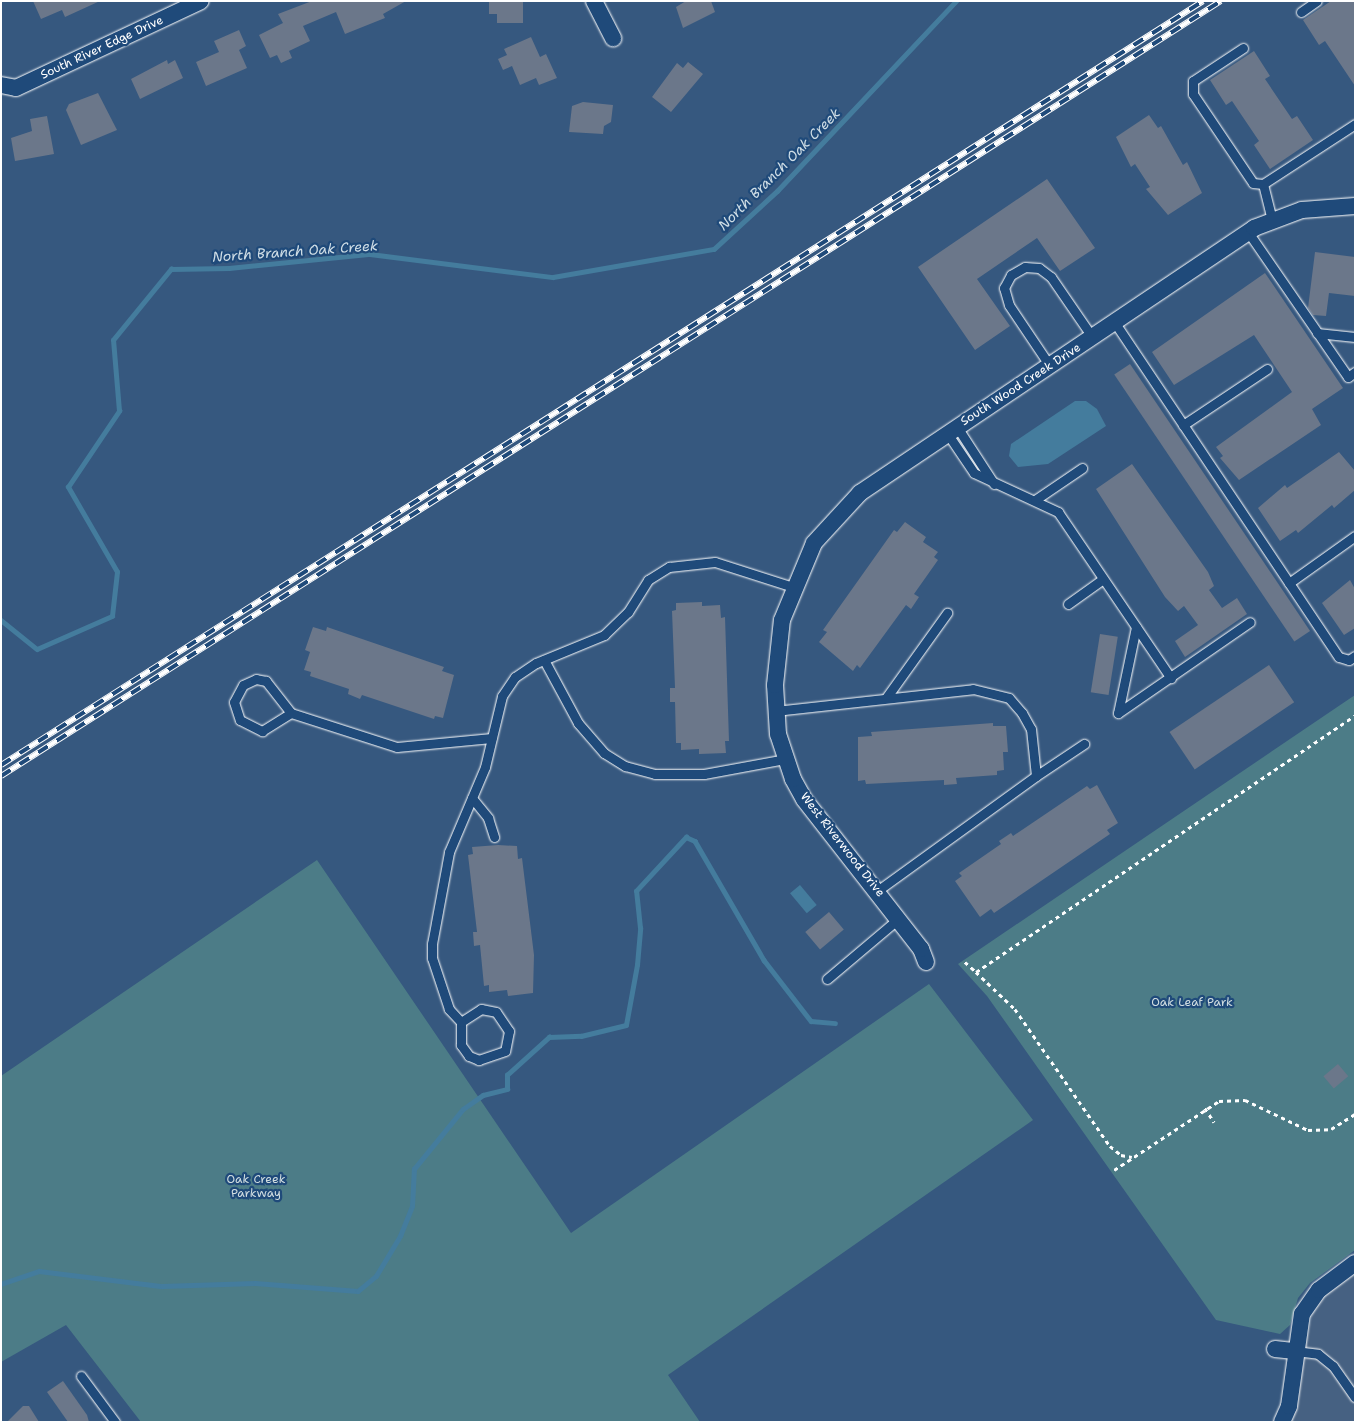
<!DOCTYPE html>
<style>
body{margin:0}
#map{position:relative;width:1356px;height:1423px;overflow:hidden;background:#36587f;font-family:"Shantell Sans",sans-serif}
div>[style]{position:absolute}
[style*='--x']{left:calc(var(--x)*1px);top:calc(var(--y)*1px);width:calc(var(--w)*1px);rotate:calc(var(--a)*1deg)}
.built>*{inset:0;background:#466182}
.green>*{inset:0;background:#4c7c87}
.water>*{inset:0;background:#447c9d;transform-origin:0 0}
.stream>*{height:4.5px;margin:-2.25px;padding:0 2.25px;transform-origin:2.25px;border-radius:2.25px;background:#447c9d}
.building>*{inset:0;background:#6b778a;transform-origin:0 0}
.path>*{height:2.5px;margin-top:-1.25px;transform-origin:0;background:repeating-linear-gradient(90deg,#fff 0 4px,transparent 0 8px)}
.roads{filter:drop-shadow(0 0 1px #fff) drop-shadow(0 0 1px #fff)}
.service>*{height:9px;margin:-4.5px;padding:0 4.5px;transform-origin:4.5px;border-radius:4.5px;background:#1f4a7a}
.minor>*{height:16px;margin:-8px;padding:0 8px;transform-origin:8px;border-radius:8px;background:#1f4a7a}
.rail>*{height:5.5px;margin-top:-2.75px;transform-origin:0;background:repeating-linear-gradient(90deg,#1f4a7a 0 11px,#fff 0 22px);box-sizing:border-box;border-block:1px solid #fff}
span{translate:-50% -50%;white-space:nowrap;text-align:center;line-height:1.15;-webkit-text-stroke:4.5px #1f4a7a;paint-order:stroke}
.street-label{font-size:12px;color:#fff}
.park-label{font-size:12px;color:#d2dee1}
.water-label{font-size:14px;color:#d0dee6;font-style:italic}
.frame{position:absolute;inset:0;border:2px solid #fff;pointer-events:none}
</style>
<div id="map">
<div class="built">
<div style="clip-path:polygon(1355px 1273px,1355px 1422px,1290px 1422px,1313px 1310px,1321px 1298px)"></div>
</div>
<div class="green">
<div style="clip-path:polygon(1355px 695px,1355px 1250px,1310px 1283px,1298px 1298px,1290px 1325px,1280px 1334px,1216px 1320px,987px 996px,958px 964px)"></div>
<div style="clip-path:polygon(317px 860px,571px 1233px,929px 984px,1033px 1120px,668px 1375px,700px 1422px,141px 1422px,66px 1325px,1px 1362px,1px 1076px)"></div>
</div>
<div class="water">
<div style="clip-path:polygon(1075px 401px,1086px 401px,1097px 409px,1106px 426px,1048px 464px,1018px 467px,1009px 456px,1011px 444px)"></div>
<div style="left:800px;top:885px;width:26px;height:13px;rotate:50deg"></div>
</div>
<div class="stream">
<div style="--x:1;--y:620;--w:46;--a:38.9"></div>
<div style="--x:37;--y:649;--w:82;--a:-23.7"></div>
<div style="--x:112;--y:616;--w:44;--a:-83.5"></div>
<div style="--x:117;--y:572;--w:98;--a:-120"></div>
<div style="--x:68;--y:487;--w:92;--a:-56.1"></div>
<div style="--x:119;--y:411;--w:71;--a:-94.8"></div>
<div style="--x:113;--y:340;--w:92;--a:-50.8"></div>
<div style="--x:171;--y:269;--w:58;--a:-1"></div>
<div style="--x:229;--y:268;--w:142;--a:-5.7"></div>
<div style="--x:370;--y:254;--w:184;--a:7.2"></div>
<div style="--x:553;--y:277;--w:163;--a:-9.9"></div>
<div style="--x:714;--y:249;--w:86;--a:-42.6"></div>
<div style="--x:777;--y:191;--w:261;--a:-46.7"></div>
<div style="--x:1;--y:1284;--w:40;--a:-18.9"></div>
<div style="--x:39;--y:1271;--w:124;--a:7"></div>
<div style="--x:162;--y:1286;--w:93;--a:-1.8"></div>
<div style="--x:255;--y:1283;--w:103;--a:4.4"></div>
<div style="--x:358;--y:1291;--w:23;--a:-40"></div>
<div style="--x:376;--y:1276;--w:47;--a:-59"></div>
<div style="--x:400;--y:1236;--w:32;--a:-68"></div>
<div style="--x:412;--y:1206;--w:37;--a:-87"></div>
<div style="--x:414;--y:1169;--w:77;--a:-50.8"></div>
<div style="--x:463;--y:1109;--w:24;--a:-35"></div>
<div style="--x:483;--y:1095;--w:25;--a:-14"></div>
<div style="--x:507;--y:1089;--w:14;--a:-90"></div>
<div style="--x:507;--y:1075;--w:57;--a:-42.1"></div>
<div style="--x:549;--y:1037;--w:32;--a:-2"></div>
<div style="--x:581;--y:1036;--w:46;--a:-13.7"></div>
<div style="--x:626;--y:1025;--w:61;--a:-79.6"></div>
<div style="--x:637;--y:965;--w:37;--a:-85"></div>
<div style="--x:640;--y:928;--w:37;--a:-96"></div>
<div style="--x:636;--y:891;--w:74;--a:-47.2"></div>
<div style="--x:686;--y:837;--w:10;--a:24"></div>
<div style="--x:695;--y:841;--w:138;--a:59.9"></div>
<div style="--x:764;--y:960;--w:77;--a:52.4"></div>
<div style="--x:811;--y:1021;--w:24;--a:5"></div>
</div>
<div class="building">
<div style="clip-path:polygon(33px 1px,100px 1px,65px 17px,62px 10px,41px 19px)"></div>
<div style="clip-path:polygon(312px 1px,406px 1px,383px 14px,385px 18px,345px 34px,336px 12px,303px 26px,310px 41px,289px 51px,292px 58px,281px 63px,277px 55px,270px 58px,259px 35px,283px 23px,278px 14px)"></div>
<div style="clip-path:polygon(489px 1px,523px 1px,523px 23px,497px 23px,497px 14px,489px 14px)"></div>
<div style="clip-path:polygon(686px 1px,711px 1px,715px 12px,683px 28px,676px 7px)"></div>
<div style="clip-path:polygon(1331px 1px,1355px 1px,1355px 86px,1325px 41px,1319px 45px,1303px 20px)"></div>
<div style="clip-path:polygon(239px 30px,246px 46px,239px 50px,247px 68px,206px 86px,196px 62px,219px 52px,214px 41px)"></div>
<div style="clip-path:polygon(531px 37px,540px 57px,546px 54px,557px 78px,539px 85px,536px 78px,520px 85px,512px 66px,503px 70px,498px 59px,507px 55px,504px 49px)"></div>
<div style="clip-path:polygon(1254px 51px,1270px 76px,1265px 79px,1292px 119px,1297px 116px,1313px 140px,1270px 169px,1254px 145px,1259px 141px,1232px 101px,1226px 105px,1210px 80px)"></div>
<div style="clip-path:polygon(167px 60px,168px 64px,175px 60px,183px 78px,140px 99px,131px 79px)"></div>
<div style="clip-path:polygon(688px 62px,703px 74px,671px 112px,652px 97px,677px 63px,683px 68px)"></div>
<div style="clip-path:polygon(98px 93px,117px 130px,81px 145px,66px 110px,69px 104px)"></div>
<div style="clip-path:polygon(583px 102px,613px 105px,611px 122px,604px 126px,603px 134px,569px 132px,572px 106px)"></div>
<div style="clip-path:polygon(1149px 115px,1158px 128px,1161px 126px,1183px 165px,1187px 162px,1202px 193px,1168px 215px,1146px 189px,1150px 187px,1135px 164px,1131px 167px,1116px 137px)"></div>
<div style="clip-path:polygon(47px 116px,54px 154px,15px 161px,11px 138px,32px 131px,30px 119px)"></div>
<div style="clip-path:polygon(1047px 179px,1095px 248px,1060px 271px,1037px 238px,977px 279px,1010px 326px,975px 350px,918px 267px)"></div>
<div style="clip-path:polygon(1315px 252px,1355px 257px,1355px 296px,1329px 293px,1326px 316px,1313px 315px,1308px 308px)"></div>
<div style="clip-path:polygon(1265px 273px,1343px 388px,1312px 409px,1321px 425px,1239px 480px,1220px 458px,1223px 456px,1216px 447px,1292px 392px,1254px 335px,1174px 385px,1152px 352px)"></div>
<div style="left:1130px;top:364px;width:322px;height:19px;rotate:56deg"></div>
<div style="clip-path:polygon(1339px 452px,1355px 471px,1355px 490px,1334px 508px,1332px 505px,1298px 533px,1296px 530px,1280px 541px,1258px 508px,1285px 485px,1287px 488px)"></div>
<div style="clip-path:polygon(1132px 464px,1208px 572px,1214px 586px,1209px 590px,1222px 608px,1237px 598px,1247px 614px,1185px 657px,1175px 641px,1198px 625px,1184px 606px,1178px 611px,1165px 597px,1096px 489px)"></div>
<div style="clip-path:polygon(905px 522px,926px 537px,923px 542px,938px 552px,934px 557px,938px 560px,914px 594px,919px 597px,911px 609px,906px 605px,860px 668px,857px 665px,853px 671px,819px 642px,827px 632px,823px 630px,894px 530px,897px 532px)"></div>
<div style="clip-path:polygon(1350px 580px,1355px 589px,1355px 628px,1344px 635px,1322px 603px)"></div>
<div style="clip-path:polygon(702px 602px,702px 606px,720px 605px,721px 618px,725px 617px,729px 741px,725px 741px,726px 753px,699px 754px,699px 749px,681px 750px,681px 743px,676px 743px,675px 702px,670px 702px,670px 688px,675px 688px,672px 611px,676px 610px,676px 603px)"></div>
<div style="clip-path:polygon(313px 627px,326px 631px,327px 627px,444px 667px,442px 671px,454px 675px,443px 718px,435px 716px,434px 719px,362px 695px,360px 699px,348px 694px,349px 689px,310px 676px,311px 672px,304px 670px,310px 652px,305px 650px)"></div>
<div style="left:1100px;top:634px;width:18px;height:59px;rotate:9deg"></div>
<div style="left:1269px;top:665px;width:45px;height:120px;rotate:56deg"></div>
<div style="clip-path:polygon(993px 723px,993px 726px,1006px 726px,1008px 752px,1003px 752px,1004px 770px,997px 771px,997px 775px,956px 778px,957px 784px,944px 785px,944px 780px,866px 784px,865px 780px,858px 781px,858px 737px,872px 736px,871px 732px)"></div>
<div style="clip-path:polygon(1097px 785px,1118px 823px,1107px 830px,1110px 834px,994px 913px,991px 909px,980px 917px,955px 881px,962px 876px,959px 873px,1001px 844px,999px 841px,1011px 833px,1013px 836px,1087px 786px,1090px 789px)"></div>
<div style="clip-path:polygon(498px 845px,517px 846px,518px 859px,522px 858px,534px 955px,533px 993px,508px 996px,507px 990px,489px 992px,489px 985px,484px 986px,480px 945px,474px 946px,473px 932px,477px 932px,468px 855px,473px 854px,472px 847px)"></div>
<div style="left:829px;top:912px;width:23px;height:31px;rotate:50deg"></div>
<div style="left:1338px;top:1064px;width:16px;height:19px;rotate:50deg"></div>
<div style="clip-path:polygon(63px 1381px,87px 1415px,89px 1422px,68px 1422px,47px 1392px)"></div>
<div style="clip-path:polygon(23px 1406px,29px 1406px,39px 1422px,7px 1422px)"></div>
</div>
<div class="path">
<div style="--x:965;--y:962;--w:15;--a:42"></div>
<div style="--x:976;--y:972;--w:458;--a:-34.1"></div>
<div style="--x:976;--y:972;--w:54;--a:43.5"></div>
<div style="--x:1015;--y:1009;--w:167;--a:55.3"></div>
<div style="--x:1110;--y:1146;--w:14;--a:39"></div>
<div style="--x:1121;--y:1155;--w:11;--a:10"></div>
<div style="--x:1205;--y:1108;--w:17;--a:57"></div>
<div style="--x:1114;--y:1170;--w:126;--a:-33.3"></div>
<div style="--x:1219;--y:1101;--w:26;--a:-2"></div>
<div style="--x:1245;--y:1100;--w:70;--a:25.5"></div>
<div style="--x:1308;--y:1130;--w:23;--a:-2"></div>
<div style="--x:1331;--y:1129;--w:28;--a:-32"></div>
</div>
<div class="roads">
<div class="service">
<div style="--x:1301;--y:12;--w:19;--a:-35"></div>
<div style="--x:1243;--y:48;--w:60;--a:146.6"></div>
<div style="--x:1193;--y:81;--w:13;--a:90"></div>
<div style="--x:1193;--y:94;--w:107;--a:56"></div>
<div style="--x:1253;--y:183;--w:10;--a:6"></div>
<div style="--x:1263;--y:184;--w:37;--a:76"></div>
<div style="--x:1263;--y:184;--w:110;--a:-33.1"></div>
<div style="--x:1248;--y:232;--w:176;--a:55.4"></div>
<div style="--x:1348;--y:377;--w:9;--a:-36"></div>
<div style="--x:1115;--y:323;--w:402;--a:56.2"></div>
<div style="--x:1339;--y:657;--w:10;--a:17"></div>
<div style="--x:1349;--y:660;--w:7;--a:-34"></div>
<div style="--x:1317;--y:333;--w:38;--a:6"></div>
<div style="--x:1050;--y:366;--w:73;--a:-123.9"></div>
<div style="--x:1009;--y:305;--w:18;--a:-106"></div>
<div style="--x:1004;--y:288;--w:15;--a:-62"></div>
<div style="--x:1011;--y:275;--w:16;--a:-30"></div>
<div style="--x:1025;--y:267;--w:14;--a:4"></div>
<div style="--x:1039;--y:268;--w:15;--a:37"></div>
<div style="--x:1051;--y:277;--w:74;--a:55.5"></div>
<div style="--x:1183;--y:425;--w:101;--a:-33.7"></div>
<div style="--x:957;--y:427;--w:68;--a:57"></div>
<div style="--x:947;--y:433;--w:48;--a:56"></div>
<div style="--x:974;--y:473;--w:93;--a:24.9"></div>
<div style="--x:1058;--y:512;--w:201;--a:55.8"></div>
<div style="--x:1035;--y:500;--w:57;--a:-34.2"></div>
<div style="--x:1289;--y:583;--w:81;--a:-35.5"></div>
<div style="--x:1068;--y:604;--w:43;--a:-35.5"></div>
<div style="--x:1136;--y:627;--w:88;--a:101.8"></div>
<div style="--x:1118;--y:713;--w:160;--a:-34.6"></div>
<div style="--x:544;--y:660;--w:72;--a:61.6"></div>
<div style="--x:578;--y:723;--w:40;--a:49"></div>
<div style="--x:604;--y:753;--w:25;--a:32"></div>
<div style="--x:625;--y:766;--w:31;--a:15"></div>
<div style="--x:655;--y:774;--w:49;--a:0"></div>
<div style="--x:704;--y:774;--w:82;--a:-10.5"></div>
<div style="--x:886;--y:698;--w:105;--a:-54.3"></div>
<div style="--x:775;--y:711;--w:199;--a:-6.3"></div>
<div style="--x:973;--y:689;--w:37;--a:14"></div>
<div style="--x:1009;--y:698;--w:20;--a:49"></div>
<div style="--x:1022;--y:713;--w:18;--a:61"></div>
<div style="--x:1031;--y:729;--w:47;--a:83.9"></div>
<div style="--x:1036;--y:776;--w:196;--a:144.1"></div>
<div style="--x:291;--y:713;--w:41;--a:-128"></div>
<div style="--x:266;--y:681;--w:10;--a:-169"></div>
<div style="--x:256;--y:679;--w:14;--a:155"></div>
<div style="--x:243;--y:685;--w:19;--a:118"></div>
<div style="--x:234;--y:702;--w:19;--a:72"></div>
<div style="--x:240;--y:720;--w:25;--a:27"></div>
<div style="--x:262;--y:731;--w:34;--a:-32"></div>
<div style="--x:291;--y:713;--w:111;--a:17.8"></div>
<div style="--x:397;--y:747;--w:95;--a:-5.4"></div>
<div style="--x:1036;--y:776;--w:58;--a:-33.7"></div>
<div style="--x:472;--y:798;--w:26;--a:51"></div>
<div style="--x:488;--y:818;--w:20;--a:72"></div>
<div style="--x:827;--y:979;--w:93;--a:-40.2"></div>
<div style="--x:461;--y:1022;--w:24;--a:-33"></div>
<div style="--x:481;--y:1009;--w:15;--a:11"></div>
<div style="--x:496;--y:1012;--w:23;--a:56"></div>
<div style="--x:509;--y:1031;--w:20;--a:101"></div>
<div style="--x:505;--y:1051;--w:28;--a:161"></div>
<div style="--x:479;--y:1060;--w:11;--a:-158"></div>
<div style="--x:469;--y:1056;--w:14;--a:-126"></div>
<div style="--x:461;--y:1045;--w:23;--a:-90"></div>
<div style="--x:461;--y:1022;--w:18;--a:-133"></div>
<div style="--x:449;--y:1009;--w:54;--a:-108.4"></div>
<div style="--x:432;--y:958;--w:14;--a:-90"></div>
<div style="--x:432;--y:944;--w:94;--a:-79.5"></div>
<div style="--x:449;--y:852;--w:92;--a:-67"></div>
<div style="--x:485;--y:767;--w:73;--a:-76.5"></div>
<div style="--x:502;--y:696;--w:23;--a:-56"></div>
<div style="--x:515;--y:677;--w:25;--a:-34"></div>
<div style="--x:536;--y:663;--w:74;--a:-22.4"></div>
<div style="--x:604;--y:635;--w:33;--a:-44"></div>
<div style="--x:628;--y:612;--w:38;--a:-58"></div>
<div style="--x:648;--y:580;--w:25;--a:-32"></div>
<div style="--x:669;--y:567;--w:46;--a:-6.2"></div>
<div style="--x:715;--y:562;--w:82;--a:17.8"></div>
<div style="--x:1295;--y:1351;--w:23;--a:7"></div>
<div style="--x:1318;--y:1354;--w:19;--a:39"></div>
<div style="--x:1333;--y:1366;--w:38;--a:55"></div>
<div style="--x:81;--y:1376;--w:57;--a:53.5"></div>
</div>
<div class="minor">
<div style="--x:594;--y:1;--w:42;--a:62.8"></div>
<div style="--x:1;--y:85;--w:15;--a:11"></div>
<div style="--x:16;--y:88;--w:204;--a:-25.2"></div>
<div style="--x:926;--y:962;--w:14;--a:-111"></div>
<div style="--x:921;--y:949;--w:190;--a:-128"></div>
<div style="--x:804;--y:799;--w:23;--a:-119"></div>
<div style="--x:793;--y:779;--w:47;--a:-108.4"></div>
<div style="--x:778;--y:734;--w:49;--a:-93.5"></div>
<div style="--x:775;--y:685;--w:65;--a:-83.9"></div>
<div style="--x:782;--y:620;--w:83;--a:-67.4"></div>
<div style="--x:814;--y:543;--w:68;--a:-47.4"></div>
<div style="--x:860;--y:493;--w:475;--a:-33.9"></div>
<div style="--x:1254;--y:228;--w:51;--a:-20.6"></div>
<div style="--x:1302;--y:210;--w:53;--a:-4.3"></div>
<div style="--x:1275;--y:1349;--w:20;--a:6"></div>
<div style="--x:1282;--y:1422;--w:17;--a:-66"></div>
<div style="--x:1289;--y:1406;--w:93;--a:-82"></div>
<div style="--x:1302;--y:1314;--w:29;--a:-55"></div>
<div style="--x:1319;--y:1290;--w:45;--a:-36.9"></div>
</div>
</div>
<div class="rail">
<div style="--x:1;--y:765;--w:1424;--a:-32.44"></div>
<div style="--x:1;--y:776;--w:1445;--a:-32.43"></div>
</div>
<div class="street-label">
<span style="left:102px;top:48px;rotate:-25deg">South River Edge Drive</span>
<span style="left:1021px;top:385px;rotate:-33deg">South Wood Creek Drive</span>
<span style="left:842px;top:845px;rotate:52deg">West Riverwood Drive</span>
</div>
<div class="park-label">
<span style="left:1192px;top:1003px">Oak Leaf Park</span>
<span style="left:256px;top:1187px">Oak Creek<br>Parkway</span>
</div>
<div class="water-label">
<span style="left:779px;top:169px;rotate:-45deg">North Branch Oak Creek</span>
<span style="left:295px;top:251px;rotate:-4deg">North Branch Oak Creek</span>
</div>
<div class="frame"></div>
</div>
